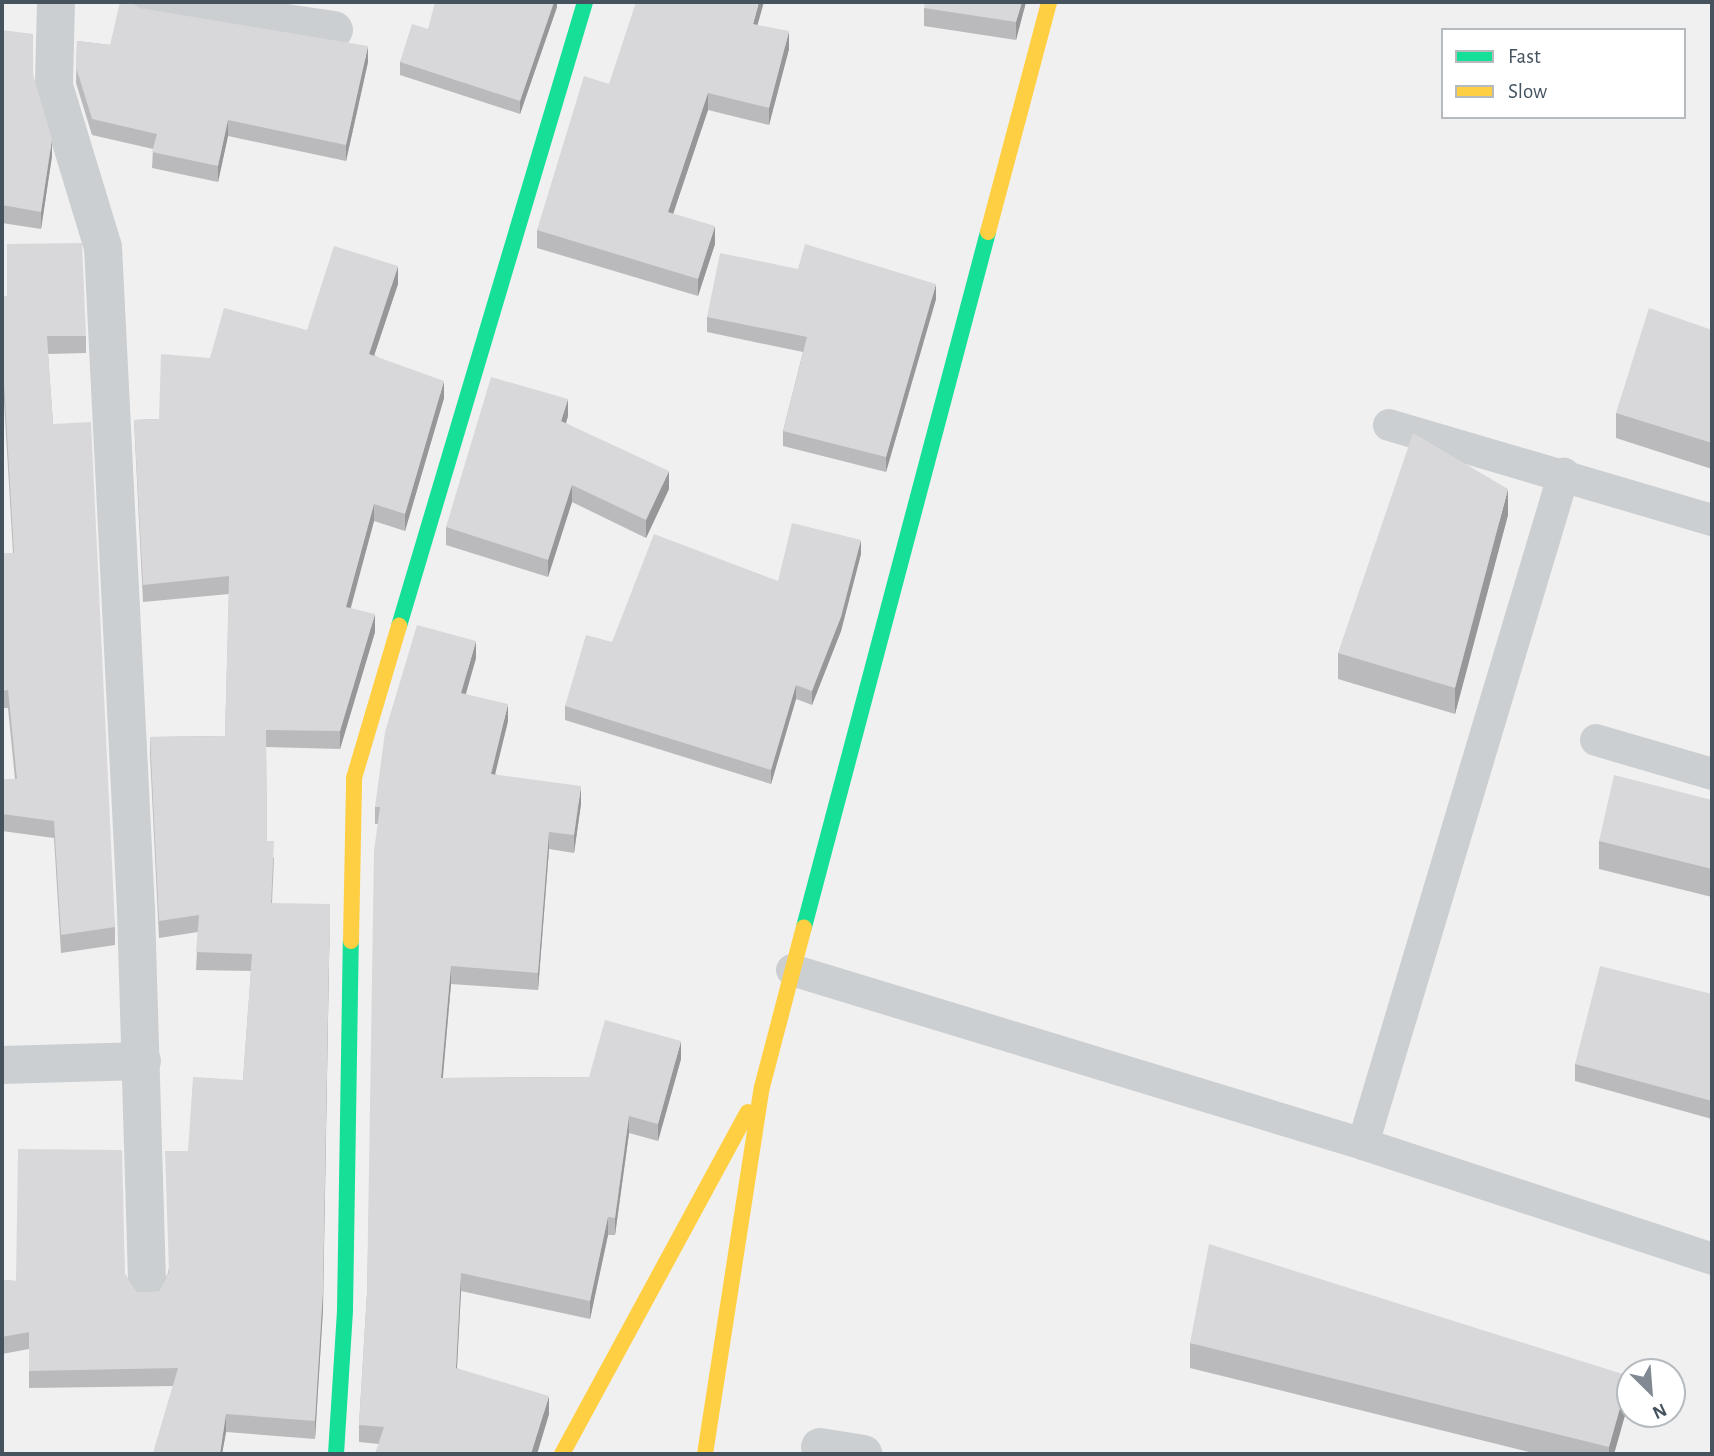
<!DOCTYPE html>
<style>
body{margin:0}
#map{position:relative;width:1714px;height:1456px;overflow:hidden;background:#f1f0f0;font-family:"Alegreya Sans",sans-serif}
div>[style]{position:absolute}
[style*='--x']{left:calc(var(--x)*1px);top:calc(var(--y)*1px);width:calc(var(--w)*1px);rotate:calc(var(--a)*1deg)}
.lane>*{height:32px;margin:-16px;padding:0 16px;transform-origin:16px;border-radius:16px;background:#cccfd1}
.street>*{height:38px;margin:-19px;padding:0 19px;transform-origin:19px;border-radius:19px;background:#cccfd1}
.fast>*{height:16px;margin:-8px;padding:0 8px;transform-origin:8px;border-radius:8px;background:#16e098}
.slow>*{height:16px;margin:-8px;padding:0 8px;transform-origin:8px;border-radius:8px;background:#ffcf43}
.wall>*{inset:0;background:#bababc}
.shaded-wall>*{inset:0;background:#979799}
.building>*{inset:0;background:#d8d8db}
span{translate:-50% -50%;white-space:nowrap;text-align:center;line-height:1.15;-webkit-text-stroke:6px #fff;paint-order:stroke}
.frame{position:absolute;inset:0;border:4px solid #45535f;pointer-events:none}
.legend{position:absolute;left:1441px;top:28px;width:245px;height:91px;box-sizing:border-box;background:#fff;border:2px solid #b5babf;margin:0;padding:9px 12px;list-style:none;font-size:21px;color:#45535f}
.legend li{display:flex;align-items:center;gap:14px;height:35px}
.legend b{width:35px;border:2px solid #b5babf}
.north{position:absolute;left:1616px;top:1358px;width:70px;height:70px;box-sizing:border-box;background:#fff;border:2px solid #b5babf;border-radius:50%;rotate:155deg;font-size:19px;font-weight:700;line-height:28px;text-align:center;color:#45535f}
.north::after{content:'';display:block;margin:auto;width:24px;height:32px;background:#818a92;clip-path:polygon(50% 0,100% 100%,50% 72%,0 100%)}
</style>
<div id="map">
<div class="lane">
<div style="--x:1389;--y:425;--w:337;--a:16.4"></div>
<div style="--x:1596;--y:740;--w:121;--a:16.3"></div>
<div style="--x:792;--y:970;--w:597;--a:16.95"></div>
<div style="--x:1363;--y:1144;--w:367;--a:18.2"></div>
<div style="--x:1363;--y:1144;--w:700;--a:-73.32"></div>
</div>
<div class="street">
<div style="--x:56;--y:2;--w:84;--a:91.4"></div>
<div style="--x:54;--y:86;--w:168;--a:73.1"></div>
<div style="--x:103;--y:247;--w:664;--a:87.15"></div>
<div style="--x:136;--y:910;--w:380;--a:88.3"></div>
<div style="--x:142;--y:2;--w:194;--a:8.3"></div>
<div style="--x:2;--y:1065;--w:140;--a:-1.6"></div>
<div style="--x:820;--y:1447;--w:44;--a:9.2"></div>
</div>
<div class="fast">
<div style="--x:399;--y:626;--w:651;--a:-73.4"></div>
<div style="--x:804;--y:927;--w:719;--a:-75.17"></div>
<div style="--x:336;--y:1454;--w:144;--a:-86.4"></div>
<div style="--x:345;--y:1310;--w:369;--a:-89.1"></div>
</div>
<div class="slow">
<div style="--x:988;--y:232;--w:238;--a:-75.1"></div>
<div style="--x:351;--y:941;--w:163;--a:-88.9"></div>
<div style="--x:354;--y:778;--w:159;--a:-73.5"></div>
<div style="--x:562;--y:1454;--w:389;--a:-61.5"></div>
<div style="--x:705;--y:1454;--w:371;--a:-81.2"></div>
<div style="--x:762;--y:1087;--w:165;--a:-75.3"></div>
</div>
<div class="wall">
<div style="clip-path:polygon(557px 2px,557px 7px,520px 114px,400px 75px,400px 62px,428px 29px)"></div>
<div style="clip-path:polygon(1026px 2px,1016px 40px,924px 26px,924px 8px)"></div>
<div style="clip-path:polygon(139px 8px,368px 62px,346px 161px,228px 136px,218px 182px,152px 168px,153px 149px,92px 135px,76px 83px,77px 41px,110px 45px)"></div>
<div style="clip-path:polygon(757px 25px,789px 49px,769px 125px,708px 110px,673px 214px,715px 244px,698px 296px,537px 248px,537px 230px,609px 84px)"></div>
<div style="clip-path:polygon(2px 30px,33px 75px,52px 156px,41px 229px,2px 223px)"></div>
<div style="clip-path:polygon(398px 284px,374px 355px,444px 398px,405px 531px,374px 521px,351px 608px,375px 632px,340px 749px,266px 747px,267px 841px,274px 859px,272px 903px,323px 1309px,315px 1439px,226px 1432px,222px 1454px,153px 1454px,173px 1386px,29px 1388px,29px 1349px,2px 1354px,2px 1280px,16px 1281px,125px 1274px,137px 1292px,159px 1291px,168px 1273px,188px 1151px,243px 1080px,251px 971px,196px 970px,198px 932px,159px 938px,150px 754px,150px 737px,225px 736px,229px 594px,143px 602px,134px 420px,159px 419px,210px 358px,307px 330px)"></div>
<div style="clip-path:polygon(2px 296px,86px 336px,86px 353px,48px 354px,53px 424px,115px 927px,115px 945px,61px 953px,54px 838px,2px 831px,2px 779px,15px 779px,8px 708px,2px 708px,2px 553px,13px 553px,2px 367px)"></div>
<div style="clip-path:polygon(936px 299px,886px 472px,783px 446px,783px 431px,803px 352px,707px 332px,707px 317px)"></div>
<div style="clip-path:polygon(1712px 330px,1712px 469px,1616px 438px,1616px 413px)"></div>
<div style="clip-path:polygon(568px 416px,566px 423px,669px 489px,646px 538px,572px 502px,548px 577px,446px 545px,446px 527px)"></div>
<div style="clip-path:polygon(1508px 515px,1455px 714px,1338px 679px,1338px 653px)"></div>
<div style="clip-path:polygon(861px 554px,841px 631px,812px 705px,796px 699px,771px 784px,565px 720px,565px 706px,612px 642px,778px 581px)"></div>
<div style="clip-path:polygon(476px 658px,466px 694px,508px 721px,495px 774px,581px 804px,574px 853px,549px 849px,538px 990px,451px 984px,443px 1078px,589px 1077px,681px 1059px,658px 1141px,629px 1133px,615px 1235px,608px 1235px,590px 1319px,461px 1291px,457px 1368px,549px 1414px,537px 1454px,375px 1454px,379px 1444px,359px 1442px,359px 1425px,367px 1293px,378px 824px,375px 824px,375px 807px)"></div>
<div style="clip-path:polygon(1712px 800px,1712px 897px,1599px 869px,1599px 841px)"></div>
<div style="clip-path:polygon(1712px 994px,1712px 1119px,1575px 1081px,1575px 1064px)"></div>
<div style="clip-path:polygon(1190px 1343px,1629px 1401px,1614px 1454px,1537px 1454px,1190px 1368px)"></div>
</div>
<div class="shaded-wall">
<div style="clip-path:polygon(554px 2px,557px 2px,557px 7px,520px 114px,520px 101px)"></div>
<div style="clip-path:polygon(759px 2px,764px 2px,753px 41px,753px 24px)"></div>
<div style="clip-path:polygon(1022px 2px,1026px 2px,1016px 40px,1016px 22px)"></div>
<div style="clip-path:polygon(789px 31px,789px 49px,769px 125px,769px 108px)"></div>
<div style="clip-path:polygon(368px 46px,368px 62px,346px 161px,346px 145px)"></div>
<div style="clip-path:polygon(708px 93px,708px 110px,668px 229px,668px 212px)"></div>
<div style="clip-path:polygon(228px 120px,228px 136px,218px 182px,218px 166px)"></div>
<div style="clip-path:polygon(52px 139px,52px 156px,41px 229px,41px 212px)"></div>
<div style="clip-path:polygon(715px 226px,715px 244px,698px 296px,698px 279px)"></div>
<div style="clip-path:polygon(398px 266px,398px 284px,369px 371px,369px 354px)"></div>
<div style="clip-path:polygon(936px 284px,936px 299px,886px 472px,886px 457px)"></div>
<div style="clip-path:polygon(444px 381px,444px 398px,405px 531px,405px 514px)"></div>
<div style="clip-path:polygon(568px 399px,568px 416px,561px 438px,561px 421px)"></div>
<div style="clip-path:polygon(669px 471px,669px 489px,646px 538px,646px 520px)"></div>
<div style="clip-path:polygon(572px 485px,572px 502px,548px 577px,548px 560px)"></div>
<div style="clip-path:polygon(1508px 489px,1508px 515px,1455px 714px,1455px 688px)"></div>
<div style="clip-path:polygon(374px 504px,374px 521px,346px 624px,346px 607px)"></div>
<div style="clip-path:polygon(861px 540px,861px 554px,841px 631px,812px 705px,812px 691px)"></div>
<div style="clip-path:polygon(375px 614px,375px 632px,340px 749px,340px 731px)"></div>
<div style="clip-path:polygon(476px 641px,476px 658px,461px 710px,461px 693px)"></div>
<div style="clip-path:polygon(796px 685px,796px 699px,771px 784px,771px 770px)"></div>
<div style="clip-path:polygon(508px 704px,508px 721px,491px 791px,491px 774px)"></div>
<div style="clip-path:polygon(581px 786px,581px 804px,574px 853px,574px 835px)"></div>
<div style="clip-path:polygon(549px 832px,549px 849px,538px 990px,538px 973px)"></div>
<div style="clip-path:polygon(330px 904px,323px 1309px,315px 1439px,315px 1421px)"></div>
<div style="clip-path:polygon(451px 966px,451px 984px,441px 1095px,441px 1078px)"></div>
<div style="clip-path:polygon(681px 1041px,681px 1059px,658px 1141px,658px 1124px)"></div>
<div style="clip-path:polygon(629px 1116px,629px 1133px,615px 1235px,615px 1218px)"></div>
<div style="clip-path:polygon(608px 1217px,608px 1235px,590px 1319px,590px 1301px)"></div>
<div style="clip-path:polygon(461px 1273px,461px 1291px,456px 1385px,456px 1368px)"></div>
<div style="clip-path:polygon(1629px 1376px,1629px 1401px,1614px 1454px,1609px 1454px,1609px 1447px)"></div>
<div style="clip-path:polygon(549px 1396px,549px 1414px,537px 1454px,531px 1454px)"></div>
<div style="clip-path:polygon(226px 1414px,226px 1432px,222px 1454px,220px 1454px)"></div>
</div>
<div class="building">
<div style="clip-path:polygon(120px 2px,131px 2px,139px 8px,368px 46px,346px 145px,228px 120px,218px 166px,152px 152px,157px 134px,92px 119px,76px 67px,77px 41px,110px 45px)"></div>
<div style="clip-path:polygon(435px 2px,554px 2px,520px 101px,400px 62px,412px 24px,428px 29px)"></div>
<div style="clip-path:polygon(636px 2px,759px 2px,753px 24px,789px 31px,769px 108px,708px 93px,668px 212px,715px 226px,698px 279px,537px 230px,584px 76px,609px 84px)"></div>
<div style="clip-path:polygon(925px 2px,1022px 2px,1016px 22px,924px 8px)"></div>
<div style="clip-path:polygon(2px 30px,33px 34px,33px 75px,52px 139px,41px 212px,2px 205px)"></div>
<div style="clip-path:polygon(82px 243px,86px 336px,47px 336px,53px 424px,91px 422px,115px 927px,61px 935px,54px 821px,2px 814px,2px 779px,17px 779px,8px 690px,2px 691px,2px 553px,14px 553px,2px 349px,2px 296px,7px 296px,7px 244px)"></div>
<div style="clip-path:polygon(805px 244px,936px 284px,886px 457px,783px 431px,807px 337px,707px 317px,720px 253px,798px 269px)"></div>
<div style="clip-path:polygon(334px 246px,398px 266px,369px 354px,444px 381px,405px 514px,374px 504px,346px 607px,375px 614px,340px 731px,266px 730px,267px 841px,274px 841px,271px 903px,330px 904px,323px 1292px,315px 1421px,226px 1414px,220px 1454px,153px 1454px,178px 1368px,29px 1371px,29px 1332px,2px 1337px,2px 1280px,16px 1281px,18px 1149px,122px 1150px,125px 1274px,137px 1292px,159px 1291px,169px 1272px,165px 1151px,188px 1151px,193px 1077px,243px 1080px,252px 954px,196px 952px,199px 915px,159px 921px,150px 737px,225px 736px,229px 576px,143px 585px,134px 420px,159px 419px,161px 354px,210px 358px,224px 308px,307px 330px)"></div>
<div style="clip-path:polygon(1649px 308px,1712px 330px,1712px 443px,1616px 413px)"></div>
<div style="clip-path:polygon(491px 377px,568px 399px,561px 421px,669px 471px,646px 520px,572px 485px,548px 560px,446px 527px)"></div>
<div style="clip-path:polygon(1413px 433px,1508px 489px,1455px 688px,1338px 653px)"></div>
<div style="clip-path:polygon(792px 523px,861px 540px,841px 617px,812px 691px,796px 685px,771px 770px,565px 706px,586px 635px,612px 642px,654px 534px,778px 581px)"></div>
<div style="clip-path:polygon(417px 625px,476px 641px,461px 693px,508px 704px,491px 774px,581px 786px,574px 835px,549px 832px,538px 973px,451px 966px,441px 1078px,589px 1077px,605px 1020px,681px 1041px,658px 1124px,629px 1116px,615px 1218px,608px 1217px,590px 1301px,461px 1273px,456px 1368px,549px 1396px,531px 1454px,375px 1454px,384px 1427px,359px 1425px,367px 1293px,374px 851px,380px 807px,375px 807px,385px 732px)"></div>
<div style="clip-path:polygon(1614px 775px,1712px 800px,1712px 869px,1599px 841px)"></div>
<div style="clip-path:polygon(1600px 966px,1712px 994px,1712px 1101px,1575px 1064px)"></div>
<div style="clip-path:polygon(1209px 1244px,1629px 1376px,1609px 1447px,1190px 1343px)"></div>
</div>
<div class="frame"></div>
<ul class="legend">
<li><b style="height:9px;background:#16e098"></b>Fast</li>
<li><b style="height:9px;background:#ffcf43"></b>Slow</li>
</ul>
<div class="north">N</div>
</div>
